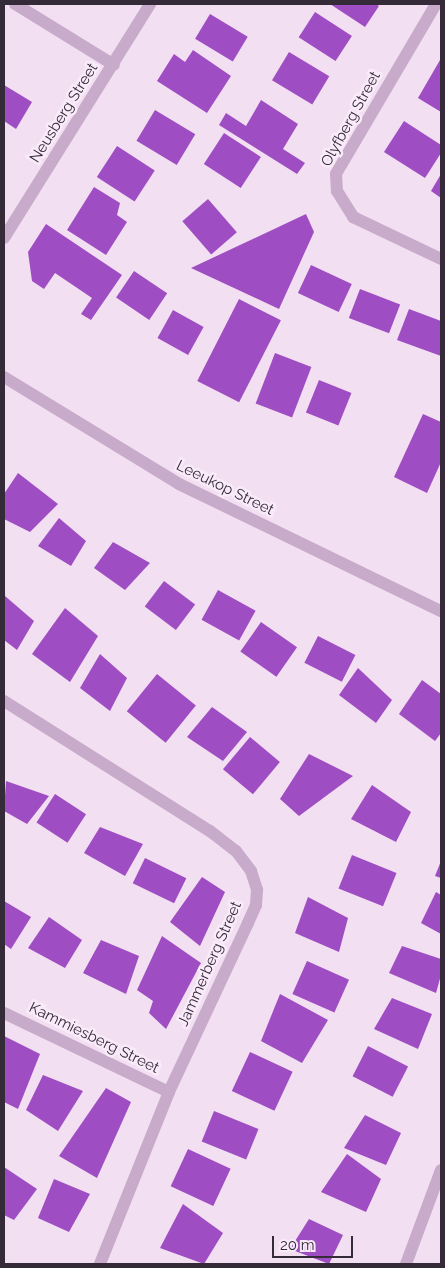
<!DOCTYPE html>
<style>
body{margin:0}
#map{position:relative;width:445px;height:1268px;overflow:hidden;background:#f2dff2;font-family:Raleway,sans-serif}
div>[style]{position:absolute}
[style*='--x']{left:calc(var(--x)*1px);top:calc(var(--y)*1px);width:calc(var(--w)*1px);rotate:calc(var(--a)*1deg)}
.building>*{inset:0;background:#9f4dc2;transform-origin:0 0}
.minor>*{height:12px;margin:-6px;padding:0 6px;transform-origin:6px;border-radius:6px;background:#c8abca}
.tertiary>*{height:12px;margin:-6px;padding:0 6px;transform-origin:6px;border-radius:6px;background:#c8abca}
span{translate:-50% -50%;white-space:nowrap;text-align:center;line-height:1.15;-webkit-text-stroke:5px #faebfa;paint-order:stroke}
.street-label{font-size:15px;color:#352a38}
.frame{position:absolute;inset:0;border:5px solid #352a38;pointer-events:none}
.scale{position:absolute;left:272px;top:1236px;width:81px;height:22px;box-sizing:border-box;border:2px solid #352a38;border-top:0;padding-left:6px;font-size:15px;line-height:18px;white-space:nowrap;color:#352a38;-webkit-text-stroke:4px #faebfa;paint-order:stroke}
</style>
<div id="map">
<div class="building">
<div style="clip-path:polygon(330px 4px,376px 4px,379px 6px,365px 27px)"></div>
<div style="left:315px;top:12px;width:44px;height:30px;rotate:33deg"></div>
<div style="left:210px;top:14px;width:44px;height:29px;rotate:31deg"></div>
<div style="clip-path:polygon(193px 50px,231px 76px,207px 113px,157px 81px,174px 54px,185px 62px)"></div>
<div style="left:289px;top:52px;width:47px;height:33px;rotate:31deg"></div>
<div style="clip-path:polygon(440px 60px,441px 61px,441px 112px,418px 98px)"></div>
<div style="clip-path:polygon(4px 85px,32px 102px,16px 129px,4px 121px)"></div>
<div style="clip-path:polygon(261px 100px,298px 124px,283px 149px,305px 163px,297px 174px,219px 125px,226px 113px,246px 126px)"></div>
<div style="left:155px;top:110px;width:47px;height:36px;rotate:31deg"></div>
<div style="clip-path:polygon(404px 121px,441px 145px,441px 153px,425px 178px,384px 152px)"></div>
<div style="left:224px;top:133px;width:44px;height:37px;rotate:33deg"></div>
<div style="left:117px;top:146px;width:45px;height:37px;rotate:33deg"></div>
<div style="clip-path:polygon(441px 174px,441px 198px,431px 191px)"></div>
<div style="clip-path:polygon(94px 187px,120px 203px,117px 215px,127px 222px,106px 255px,67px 230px)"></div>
<div style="left:208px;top:199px;width:44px;height:34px;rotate:49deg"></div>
<div style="clip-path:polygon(306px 214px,314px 232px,279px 309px,191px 268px)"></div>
<div style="clip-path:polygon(46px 224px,122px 275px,91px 320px,81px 314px,92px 298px,55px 273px,44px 289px,32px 281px,28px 252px)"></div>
<div style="left:311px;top:265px;width:45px;height:31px;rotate:25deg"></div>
<div style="left:134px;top:271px;width:40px;height:32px;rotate:34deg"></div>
<div style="left:360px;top:289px;width:43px;height:31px;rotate:21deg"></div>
<div style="left:239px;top:299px;width:47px;height:92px;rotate:27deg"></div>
<div style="clip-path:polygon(409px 309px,441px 321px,441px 356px,397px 340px)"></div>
<div style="left:173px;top:310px;width:35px;height:32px;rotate:29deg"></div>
<div style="left:275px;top:353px;width:39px;height:54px;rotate:21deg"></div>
<div style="left:319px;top:380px;width:35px;height:35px;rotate:22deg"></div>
<div style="clip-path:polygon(423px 414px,441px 422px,441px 462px,427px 493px,394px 477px)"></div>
<div style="clip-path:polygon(18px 473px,58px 504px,30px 532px,4px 519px,4px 494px)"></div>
<div style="clip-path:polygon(59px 518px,86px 541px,71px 566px,38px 546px)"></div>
<div style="clip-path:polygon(113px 542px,150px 563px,125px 590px,94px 568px)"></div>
<div style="left:164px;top:581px;width:39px;height:32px;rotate:37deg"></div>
<div style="left:218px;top:590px;width:43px;height:34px;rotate:29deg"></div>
<div style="clip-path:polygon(5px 596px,34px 621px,17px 650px,4px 640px)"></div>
<div style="clip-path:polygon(65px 608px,98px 636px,70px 682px,32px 654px)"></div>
<div style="left:261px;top:622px;width:44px;height:36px;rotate:35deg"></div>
<div style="left:318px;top:636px;width:42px;height:30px;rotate:27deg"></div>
<div style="clip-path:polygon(100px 654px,127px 678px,110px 711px,80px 688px)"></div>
<div style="clip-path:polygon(358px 668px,392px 700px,376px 723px,339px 695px)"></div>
<div style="left:157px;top:674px;width:50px;height:48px;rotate:39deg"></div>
<div style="clip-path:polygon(422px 680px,441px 694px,441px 733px,435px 741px,399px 714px)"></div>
<div style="clip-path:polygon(212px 707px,247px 732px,223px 761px,187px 737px)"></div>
<div style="left:250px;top:737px;width:39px;height:42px;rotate:40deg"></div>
<div style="clip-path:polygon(309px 754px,353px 776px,299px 816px,280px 799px)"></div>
<div style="clip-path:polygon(6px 781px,49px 796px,27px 824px,4px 811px)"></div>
<div style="clip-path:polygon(372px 785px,411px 812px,396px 842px,351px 819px)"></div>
<div style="left:55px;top:794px;width:37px;height:34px;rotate:33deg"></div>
<div style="clip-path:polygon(100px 827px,143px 844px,125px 876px,84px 853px)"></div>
<div style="left:352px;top:855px;width:48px;height:36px;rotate:22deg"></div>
<div style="left:145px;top:858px;width:46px;height:28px;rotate:26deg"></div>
<div style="clip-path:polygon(441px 861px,441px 878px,435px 876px)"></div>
<div style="clip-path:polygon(202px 877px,225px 892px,200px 946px,170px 922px)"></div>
<div style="clip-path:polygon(436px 892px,441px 895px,441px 934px,421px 923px)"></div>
<div style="clip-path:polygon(308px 897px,348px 918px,339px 952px,295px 933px)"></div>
<div style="clip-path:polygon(4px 901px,31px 917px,11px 949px,4px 944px)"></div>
<div style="clip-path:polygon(49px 917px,82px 940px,65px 968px,28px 948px)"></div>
<div style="clip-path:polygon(162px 936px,201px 963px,166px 1029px,149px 1013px,153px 1001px,137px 990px)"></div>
<div style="clip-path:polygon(101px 940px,139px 956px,126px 994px,83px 973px)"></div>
<div style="clip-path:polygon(402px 946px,441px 959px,441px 975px,436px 993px,389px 973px)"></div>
<div style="left:307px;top:961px;width:46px;height:36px;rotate:24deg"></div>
<div style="clip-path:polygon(280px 994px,328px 1020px,302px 1063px,261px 1041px)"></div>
<div style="clip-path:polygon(392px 998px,432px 1014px,418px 1049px,374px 1029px)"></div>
<div style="clip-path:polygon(4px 1036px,40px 1054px,18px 1109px,4px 1102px)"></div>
<div style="left:368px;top:1046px;width:45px;height:34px;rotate:27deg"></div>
<div style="left:250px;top:1052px;width:47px;height:43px;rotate:25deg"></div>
<div style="clip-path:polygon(43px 1075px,83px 1091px,58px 1131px,26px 1110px)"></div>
<div style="clip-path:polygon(106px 1088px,131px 1102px,97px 1178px,59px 1156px)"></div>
<div style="left:214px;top:1111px;width:48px;height:33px;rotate:22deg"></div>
<div style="clip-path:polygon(365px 1115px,401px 1133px,386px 1165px,344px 1148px)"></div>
<div style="left:188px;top:1149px;width:47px;height:41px;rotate:25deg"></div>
<div style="clip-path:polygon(347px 1154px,381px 1179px,366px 1212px,321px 1192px)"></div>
<div style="clip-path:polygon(4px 1167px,37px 1189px,14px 1220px,4px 1215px)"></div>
<div style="clip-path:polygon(54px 1179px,90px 1194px,69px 1232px,38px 1218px)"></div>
<div style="clip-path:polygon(183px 1204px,223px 1233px,204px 1264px,160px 1248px)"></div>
<div style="clip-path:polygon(309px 1219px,343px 1235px,329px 1264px,290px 1249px)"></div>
</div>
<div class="minor">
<div style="--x:15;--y:4;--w:116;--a:31.6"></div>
<div style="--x:436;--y:4;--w:197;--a:120.5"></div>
<div style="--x:336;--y:174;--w:17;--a:87"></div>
<div style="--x:337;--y:191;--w:31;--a:58"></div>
<div style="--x:353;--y:217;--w:98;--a:25.5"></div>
<div style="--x:4;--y:238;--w:276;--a:-58"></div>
<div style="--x:4;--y:701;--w:244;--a:32.3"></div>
<div style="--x:210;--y:831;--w:33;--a:38"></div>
<div style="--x:236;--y:851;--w:25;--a:53"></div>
<div style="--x:251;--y:871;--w:20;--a:72"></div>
<div style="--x:257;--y:890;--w:15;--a:94"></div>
<div style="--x:256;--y:905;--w:20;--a:114"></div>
<div style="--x:248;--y:923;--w:187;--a:115.1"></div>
<div style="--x:169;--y:1092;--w:185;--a:111.9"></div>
<div style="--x:4;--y:1013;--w:183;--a:25.6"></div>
<div style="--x:406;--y:1264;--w:100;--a:-69.6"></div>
</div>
<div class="tertiary">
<div style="--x:4;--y:377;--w:205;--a:31.4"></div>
<div style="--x:179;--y:484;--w:291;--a:25.9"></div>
</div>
<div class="street-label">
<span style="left:64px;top:113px;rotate:-58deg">Neusberg Street</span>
<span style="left:351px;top:119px;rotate:-61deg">Olyfberg Street</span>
<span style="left:225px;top:488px;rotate:26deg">Leeukop Street</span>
<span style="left:210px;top:964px;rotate:-66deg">Jammerberg Street</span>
<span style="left:94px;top:1038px;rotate:26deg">Kammiesberg Street</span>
</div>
<div class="frame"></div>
<div class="scale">20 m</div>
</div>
